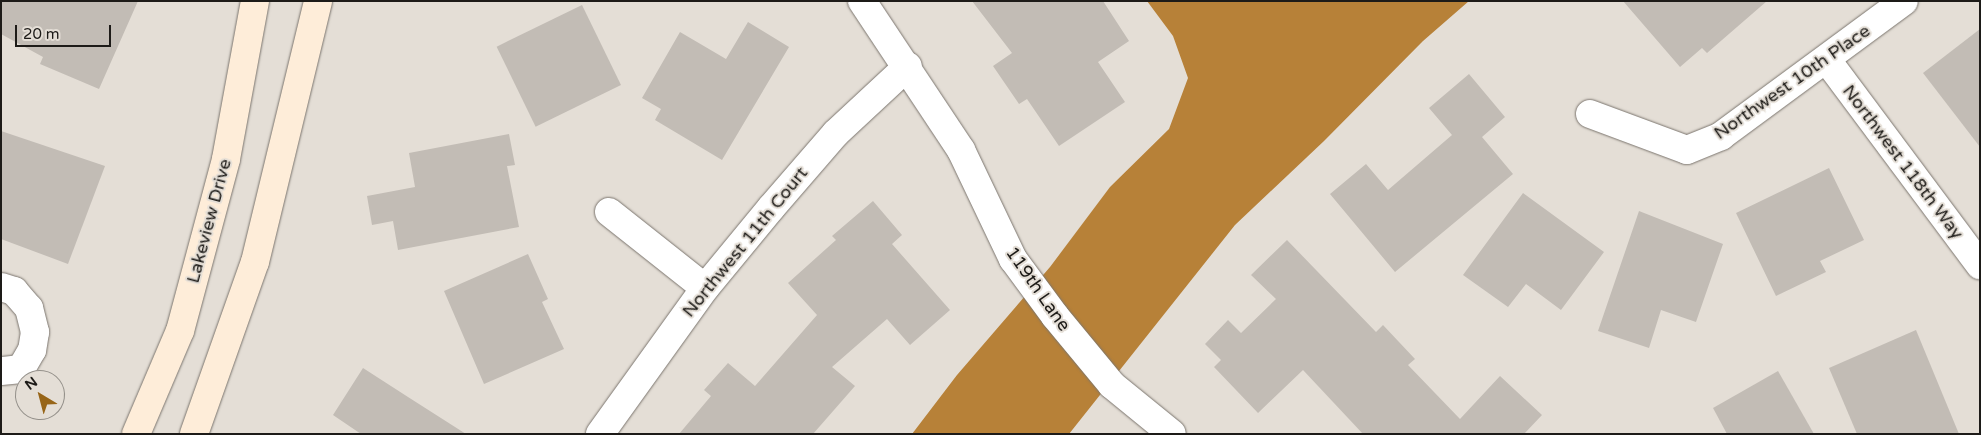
<!DOCTYPE html>
<style>
body{margin:0}
#map{position:relative;width:1981px;height:435px;overflow:hidden;background:#e4ded6;font-family:"Varela Round",sans-serif}
div>[style]{position:absolute}
[style*='--x']{left:calc(var(--x)*1px);top:calc(var(--y)*1px);width:calc(var(--w)*1px);rotate:calc(var(--a)*1deg)}
.water>*{inset:0;background:#b78138}
.building>*{inset:0;background:#c2bcb5;transform-origin:0 0}
.roads{filter:drop-shadow(0 0 1px #7b756e) drop-shadow(0 0 1px #7b756e)}
.street>*{height:28px;margin:-14px;padding:0 14px;transform-origin:14px;border-radius:14px;background:#fff}
.secondary>*{height:28px;margin:-14px;padding:0 14px;transform-origin:14px;border-radius:14px;background:#feedd9}
span{translate:-50% -50%;white-space:nowrap;text-align:center;line-height:1.15;-webkit-text-stroke:4px #e4ded6;paint-order:stroke}
.street-label{font-size:18px;color:#1d1b18}
.frame{position:absolute;inset:0;border:2px solid #1d1b18;pointer-events:none}
.north{position:absolute;left:15px;top:370px;width:50px;height:50px;box-sizing:border-box;background:#e4ded6;border:1px solid #94908a;border-radius:50%;rotate:323deg;font-size:14px;font-weight:700;line-height:20px;text-align:center;color:#1d1b18}
.north::after{content:'';display:block;margin:auto;width:18px;height:22px;background:#976518;clip-path:polygon(50% 0,100% 100%,50% 72%,0 100%)}
.scale{position:absolute;left:15px;top:25px;width:96px;height:22px;box-sizing:border-box;border:2px solid #1d1b18;border-top:0;padding-left:6px;font-size:15px;line-height:18px;white-space:nowrap;color:#1d1b18;-webkit-text-stroke:4px #e4ded6;paint-order:stroke}
</style>
<div id="map">
<div class="water">
<div style="clip-path:polygon(1147px 1px,1469px 1px,1423px 41px,1324px 141px,1235px 225px,1069px 434px,912px 434px,957px 375px,1050px 267px,1110px 187px,1169px 129px,1188px 78px,1173px 36px)"></div>
</div>
<div class="building">
<div style="clip-path:polygon(1px 1px,138px 1px,99px 89px,40px 64px,43px 57px,1px 34px)"></div>
<div style="clip-path:polygon(972px 1px,1103px 1px,1129px 41px,1098px 62px,1125px 102px,1059px 146px,1027px 99px,1019px 104px,993px 66px,1012px 53px)"></div>
<div style="clip-path:polygon(1623px 1px,1767px 1px,1707px 53px,1702px 48px,1680px 67px)"></div>
<div style="left:582px;top:5px;width:89px;height:95px;rotate:64deg"></div>
<div style="clip-path:polygon(748px 22px,789px 47px,722px 160px,655px 120px,661px 109px,642px 98px,680px 32px,726px 59px)"></div>
<div style="clip-path:polygon(1980px 29px,1980px 147px,1923px 73px)"></div>
<div style="clip-path:polygon(1469px 74px,1505px 117px,1482px 137px,1513px 174px,1395px 272px,1330px 194px,1366px 164px,1388px 190px,1452px 135px,1429px 108px)"></div>
<div style="clip-path:polygon(1px 131px,105px 166px,68px 264px,1px 239px)"></div>
<div style="clip-path:polygon(509px 134px,515px 165px,507px 166px,519px 227px,398px 250px,393px 221px,372px 225px,367px 196px,415px 187px,409px 153px)"></div>
<div style="clip-path:polygon(1829px 168px,1864px 240px,1820px 261px,1826px 272px,1776px 296px,1736px 213px)"></div>
<div style="clip-path:polygon(1523px 193px,1604px 252px,1561px 310px,1526px 284px,1508px 307px,1463px 275px)"></div>
<div style="clip-path:polygon(873px 201px,902px 235px,892px 244px,950px 310px,910px 345px,887px 319px,832px 367px,855px 386px,813px 434px,679px 434px,711px 396px,704px 390px,728px 363px,755px 386px,817px 315px,788px 283px,836px 240px,832px 236px)"></div>
<div style="clip-path:polygon(1639px 211px,1723px 244px,1696px 322px,1661px 310px,1649px 348px,1598px 331px)"></div>
<div style="clip-path:polygon(1287px 240px,1376px 332px,1383px 325px,1415px 359px,1408px 365px,1460px 419px,1500px 376px,1542px 415px,1524px 434px,1363px 434px,1303px 370px,1258px 413px,1214px 367px,1221px 360px,1205px 344px,1228px 320px,1241px 333px,1276px 299px,1251px 275px)"></div>
<div style="clip-path:polygon(528px 254px,548px 299px,542px 302px,564px 349px,484px 384px,444px 291px)"></div>
<div style="clip-path:polygon(1916px 330px,1959px 434px,1857px 434px,1829px 368px)"></div>
<div style="clip-path:polygon(363px 368px,408px 397px,466px 434px,361px 434px,333px 415px)"></div>
<div style="clip-path:polygon(1778px 371px,1814px 434px,1727px 434px,1713px 408px)"></div>
</div>
<div class="roads">
<div class="street">
<div style="--x:862;--y:1;--w:179;--a:56.4"></div>
<div style="--x:961;--y:150;--w:121;--a:64.5"></div>
<div style="--x:1013;--y:259;--w:71;--a:53.6"></div>
<div style="--x:1055;--y:316;--w:89;--a:50.4"></div>
<div style="--x:1112;--y:385;--w:77;--a:39.2"></div>
<div style="--x:1827;--y:60;--w:256;--a:53.3"></div>
<div style="--x:1590;--y:114;--w:103;--a:20.4"></div>
<div style="--x:1687;--y:150;--w:37;--a:-22"></div>
<div style="--x:1721;--y:136;--w:227;--a:-36.4"></div>
<div style="--x:609;--y:212;--w:122;--a:38.4"></div>
<div style="--x:1;--y:287;--w:14;--a:17"></div>
<div style="--x:14;--y:291;--w:23;--a:49"></div>
<div style="--x:29;--y:308;--w:25;--a:76"></div>
<div style="--x:35;--y:332;--w:18;--a:99"></div>
<div style="--x:32;--y:350;--w:22;--a:120"></div>
<div style="--x:21;--y:369;--w:20;--a:174"></div>
<div style="--x:600;--y:434;--w:180;--a:-54.3"></div>
<div style="--x:705;--y:288;--w:104;--a:-50.5"></div>
<div style="--x:771;--y:208;--w:99;--a:-49.1"></div>
<div style="--x:836;--y:133;--w:98;--a:-42.9"></div>
</div>
<div class="secondary">
<div style="--x:136;--y:434;--w:112;--a:-66.9"></div>
<div style="--x:180;--y:331;--w:178;--a:-75"></div>
<div style="--x:226;--y:159;--w:161;--a:-79.6"></div>
<div style="--x:194;--y:434;--w:182;--a:-70.5"></div>
<div style="--x:255;--y:262;--w:268;--a:-76.4"></div>
</div>
</div>
<div class="street-label">
<span style="left:1792px;top:82px;rotate:-35deg">Northwest 10th Place</span>
<span style="left:1903px;top:162px;rotate:53deg">Northwest 118th Way</span>
<span style="left:209px;top:221px;rotate:-75deg">Lakeview Drive</span>
<span style="left:745px;top:242px;rotate:-51deg">Northwest 11th Court</span>
<span style="left:1038px;top:289px;rotate:55deg">119th Lane</span>
</div>
<div class="frame"></div>
<div class="north">N</div>
<div class="scale">20 m</div>
</div>
